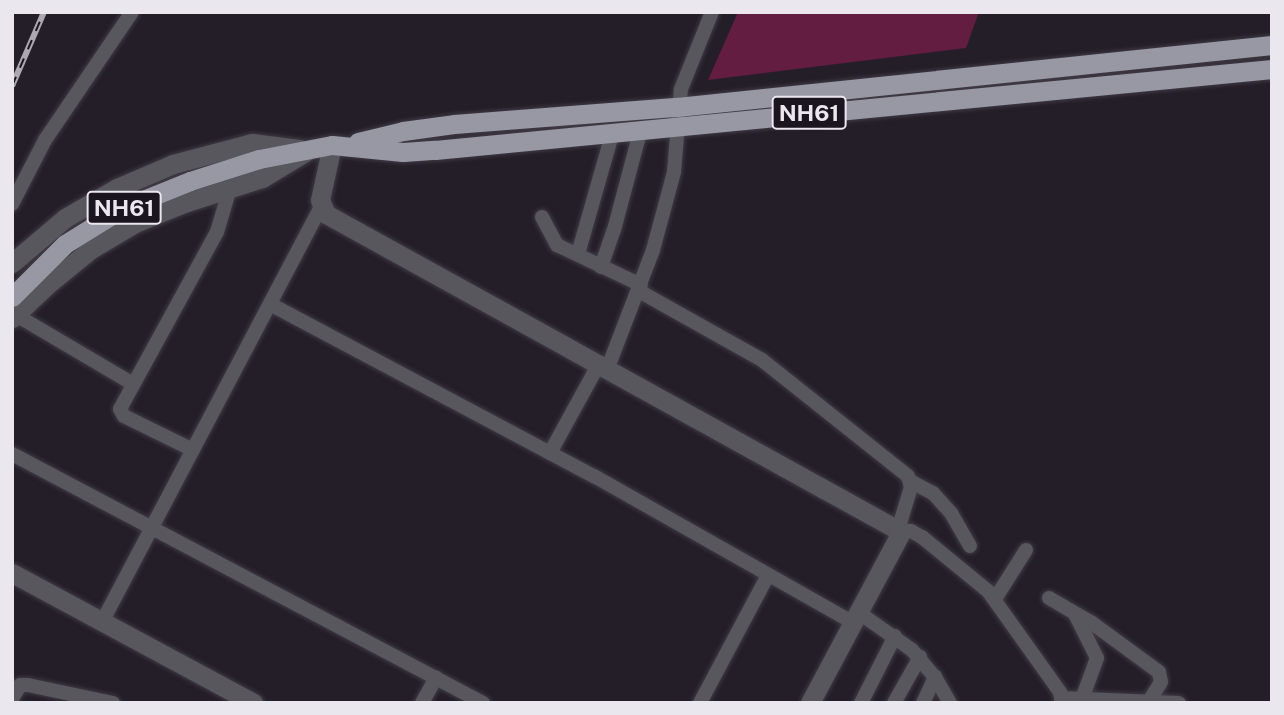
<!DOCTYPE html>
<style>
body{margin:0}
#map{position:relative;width:1284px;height:715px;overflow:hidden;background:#241e28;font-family:"Public Sans",sans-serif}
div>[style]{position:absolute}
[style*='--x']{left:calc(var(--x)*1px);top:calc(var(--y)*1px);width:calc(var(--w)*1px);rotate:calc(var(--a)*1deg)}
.green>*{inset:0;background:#631d40}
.roads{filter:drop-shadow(0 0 2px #403a44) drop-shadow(0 0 2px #403a44)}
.minor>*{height:14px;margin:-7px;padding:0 7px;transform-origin:7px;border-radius:7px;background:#57575d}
.tertiary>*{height:19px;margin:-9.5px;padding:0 9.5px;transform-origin:9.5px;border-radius:9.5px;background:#57575d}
.trunk>*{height:19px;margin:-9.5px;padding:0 9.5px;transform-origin:9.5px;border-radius:9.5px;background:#9898a4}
.rail>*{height:6px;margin-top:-3px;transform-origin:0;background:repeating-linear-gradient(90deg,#1a151f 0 10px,#aca8b0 0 20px);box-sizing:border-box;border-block:2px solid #aca8b0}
span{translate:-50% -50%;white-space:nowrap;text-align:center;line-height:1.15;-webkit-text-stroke:7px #1a151f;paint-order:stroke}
.shield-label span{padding:2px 5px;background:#1a151f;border:2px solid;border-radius:5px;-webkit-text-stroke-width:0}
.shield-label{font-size:23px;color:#ebe7ee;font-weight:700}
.frame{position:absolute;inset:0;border:14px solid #ebe7ee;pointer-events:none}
</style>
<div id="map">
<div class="green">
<div style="clip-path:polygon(738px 12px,979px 12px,966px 48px,708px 80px)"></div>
</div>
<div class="roads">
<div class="minor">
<div style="--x:12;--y:204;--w:72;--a:-62.7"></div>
<div style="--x:45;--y:140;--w:155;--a:-55.8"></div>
<div style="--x:542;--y:217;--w:32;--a:62"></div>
<div style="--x:557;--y:245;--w:93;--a:25.5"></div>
<div style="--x:578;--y:254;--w:124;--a:-74.1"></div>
<div style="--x:601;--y:267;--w:39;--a:-71"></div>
<div style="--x:614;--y:230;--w:101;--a:-75.1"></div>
<div style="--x:639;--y:291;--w:141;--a:29.3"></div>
<div style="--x:762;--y:360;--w:186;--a:38.5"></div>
<div style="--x:908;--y:476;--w:11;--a:75"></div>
<div style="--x:911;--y:487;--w:45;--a:106.8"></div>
<div style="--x:898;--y:530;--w:13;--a:4"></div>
<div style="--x:911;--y:531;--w:13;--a:29"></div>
<div style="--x:922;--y:537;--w:85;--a:39.3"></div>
<div style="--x:988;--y:591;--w:124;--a:54.5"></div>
<div style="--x:1060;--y:692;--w:11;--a:80"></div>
<div style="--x:270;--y:304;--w:367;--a:28"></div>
<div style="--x:594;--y:476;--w:296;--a:29.5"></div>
<div style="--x:16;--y:315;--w:136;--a:30.5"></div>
<div style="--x:607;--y:370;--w:129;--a:-69"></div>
<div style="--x:653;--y:250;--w:81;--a:-74.9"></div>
<div style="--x:674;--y:172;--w:83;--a:-85.2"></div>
<div style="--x:681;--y:89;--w:83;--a:-68.1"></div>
<div style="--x:193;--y:450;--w:77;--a:-153.8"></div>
<div style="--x:124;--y:416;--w:8;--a:-120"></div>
<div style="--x:120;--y:409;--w:202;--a:-61.3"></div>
<div style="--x:217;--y:232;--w:46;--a:-73.5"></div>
<div style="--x:550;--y:453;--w:102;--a:-61.2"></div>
<div style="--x:12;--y:454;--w:533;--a:27.86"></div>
<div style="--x:910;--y:481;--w:26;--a:28"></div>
<div style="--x:933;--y:493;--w:27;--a:48"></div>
<div style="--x:951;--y:513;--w:38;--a:60"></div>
<div style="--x:1049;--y:598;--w:50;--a:30.2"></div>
<div style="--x:1092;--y:623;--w:83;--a:36.2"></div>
<div style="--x:1159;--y:672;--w:10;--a:79"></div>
<div style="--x:1161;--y:682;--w:22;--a:122"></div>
<div style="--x:995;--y:599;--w:58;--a:-57.7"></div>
<div style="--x:858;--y:612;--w:66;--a:35.1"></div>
<div style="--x:912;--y:650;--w:35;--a:50"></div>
<div style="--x:935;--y:677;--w:30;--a:60"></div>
<div style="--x:1075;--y:614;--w:49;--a:63.4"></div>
<div style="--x:1097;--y:658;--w:44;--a:110.1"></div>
<div style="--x:102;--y:622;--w:469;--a:-62.2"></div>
<div style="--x:1062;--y:698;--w:117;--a:2.4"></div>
<div style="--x:12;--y:699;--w:16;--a:-60"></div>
<div style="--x:20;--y:685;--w:8;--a:0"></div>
<div style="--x:28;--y:685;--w:87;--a:12"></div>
<div style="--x:422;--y:703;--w:29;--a:-61"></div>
<div style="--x:700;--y:703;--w:145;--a:-62"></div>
<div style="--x:861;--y:703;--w:75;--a:-63.1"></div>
<div style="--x:894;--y:703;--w:53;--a:-60.5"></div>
<div style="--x:923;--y:703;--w:29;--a:-65"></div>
</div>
<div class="tertiary">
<div style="--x:332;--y:145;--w:56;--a:102.3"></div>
<div style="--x:320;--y:200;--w:15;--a:67"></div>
<div style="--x:326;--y:214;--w:653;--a:28.92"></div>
<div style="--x:898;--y:530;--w:6;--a:81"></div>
<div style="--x:899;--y:536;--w:189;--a:118.1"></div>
<div style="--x:12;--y:263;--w:70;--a:-40.3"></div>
<div style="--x:65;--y:218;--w:60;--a:-30"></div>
<div style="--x:117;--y:188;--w:61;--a:-23.2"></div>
<div style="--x:173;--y:164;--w:82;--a:-14.9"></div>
<div style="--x:252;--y:143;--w:48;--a:7.1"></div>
<div style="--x:12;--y:318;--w:48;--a:-43.3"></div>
<div style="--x:47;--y:285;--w:57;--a:-39.3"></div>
<div style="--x:91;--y:249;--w:51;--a:-30.6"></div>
<div style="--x:135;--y:223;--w:53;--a:-22.2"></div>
<div style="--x:184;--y:203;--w:82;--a:-17.8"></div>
<div style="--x:262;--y:178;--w:52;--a:-31"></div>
<div style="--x:12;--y:573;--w:274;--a:28.3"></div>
</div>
<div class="trunk">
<div style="--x:358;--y:142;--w:46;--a:-13.7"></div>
<div style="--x:403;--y:131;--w:51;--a:-7.8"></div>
<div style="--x:454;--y:124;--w:224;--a:-4.4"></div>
<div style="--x:677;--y:107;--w:598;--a:-5.95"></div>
<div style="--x:12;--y:297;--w:75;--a:-45"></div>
<div style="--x:65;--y:244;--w:68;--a:-31.8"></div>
<div style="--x:123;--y:208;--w:72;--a:-21.9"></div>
<div style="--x:190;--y:181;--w:72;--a:-17.7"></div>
<div style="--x:259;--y:159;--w:74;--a:-10.9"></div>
<div style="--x:332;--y:145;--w:71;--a:5.6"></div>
<div style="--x:403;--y:152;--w:32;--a:-4"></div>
<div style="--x:435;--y:150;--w:841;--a:-5.53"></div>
</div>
</div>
<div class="rail">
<div style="--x:12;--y:86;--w:81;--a:-66.6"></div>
</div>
<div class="shield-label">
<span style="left:809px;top:113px">NH61</span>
<span style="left:124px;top:208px">NH61</span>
</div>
<div class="frame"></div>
</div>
